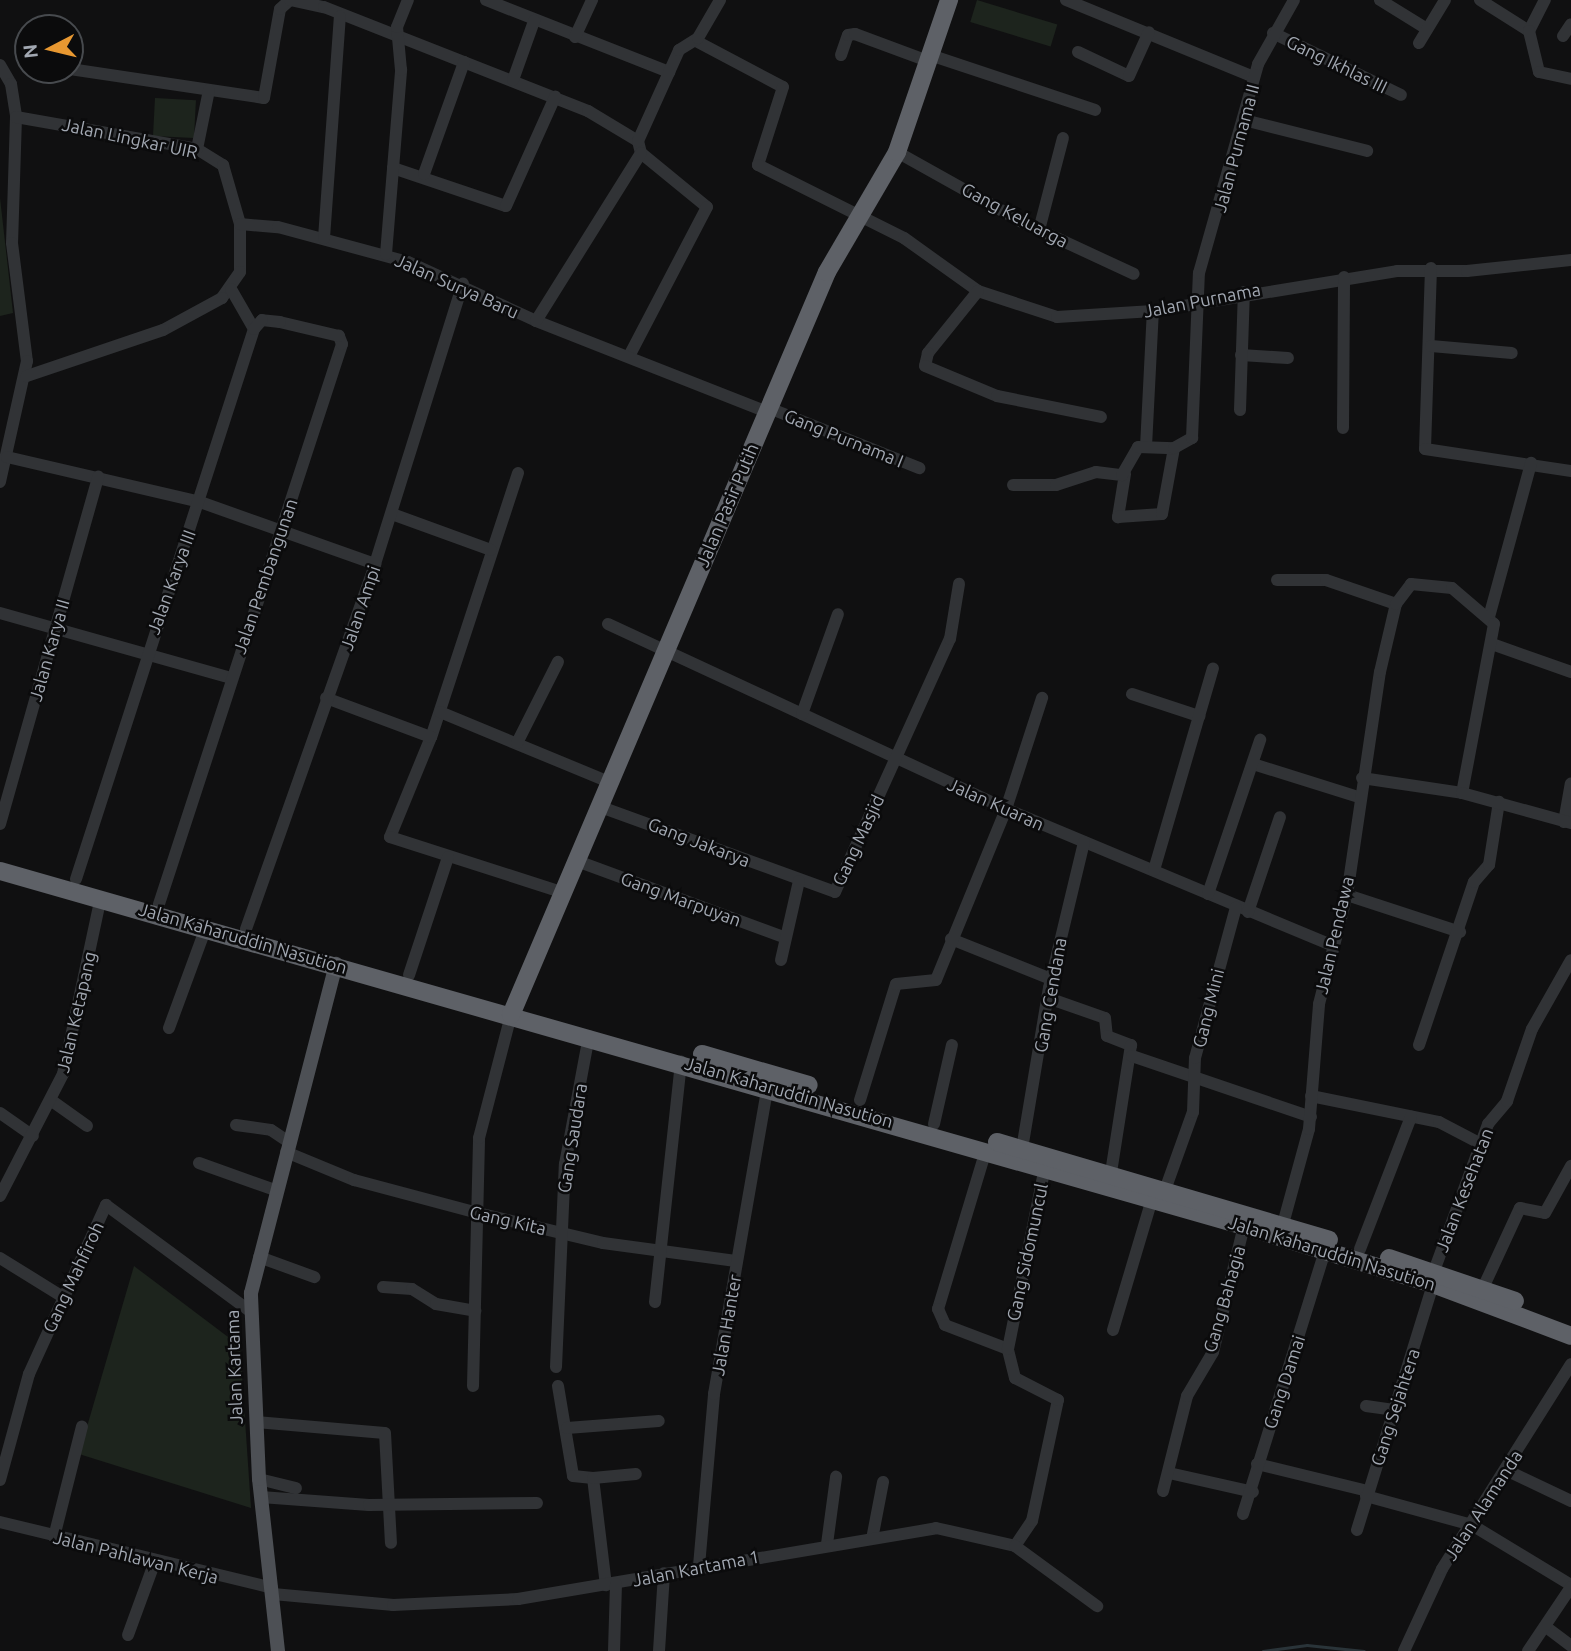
<!DOCTYPE html>
<style>
body{margin:0}
#map{position:relative;width:1571px;height:1651px;overflow:hidden;background:#101011;font-family:Ubuntu,sans-serif}
div>[style]{position:absolute}
[style*='--x']{left:calc(var(--x)*1px);top:calc(var(--y)*1px);width:calc(var(--w)*1px);rotate:calc(var(--a)*1deg)}
.green>*{inset:0;background:#1d241d;transform-origin:0 0}
.stream>*{height:2.5px;margin:-1.25px;padding:0 1.25px;transform-origin:1.25px;border-radius:1.25px;background:#2a3439}
.minor>*{height:12px;margin:-6px;padding:0 6px;transform-origin:6px;border-radius:6px;background:#313336}
.major>*{height:14px;margin:-7px;padding:0 7px;transform-origin:7px;border-radius:7px;background:#4d5055}
.highway>*{height:18px;margin:-9px;padding:0 9px;transform-origin:9px;border-radius:9px;background:#5e6167}
span{translate:-50% -50%;white-space:nowrap;text-align:center;line-height:1.15;-webkit-text-stroke:5px #0b0b0c;paint-order:stroke}
.street-label{font-size:18px;color:#a2a8b2}
.north{position:absolute;left:14px;top:14px;width:70px;height:70px;box-sizing:border-box;background:#0b0b0c;border:2px solid #474a4e;border-radius:50%;rotate:263deg;font-size:19px;font-weight:700;line-height:28px;text-align:center;color:#a2a8b2}
.north::after{content:'';display:block;margin:auto;width:24px;height:32px;background:#e89831;clip-path:polygon(50% 0,100% 100%,50% 72%,0 100%)}
</style>
<div id="map">
<div class="green">
<div style="left:977px;top:0;width:84px;height:23px;rotate:17deg"></div>
<div style="left:155px;top:98px;width:41px;height:38px;rotate:3deg"></div>
<div style="clip-path:polygon(0 198px,13px 313px,0 316px)"></div>
<div style="clip-path:polygon(134px 1266px,240px 1346px,251px 1508px,79px 1454px)"></div>
</div>
<div class="stream">
<div style="--x:1263;--y:1651;--w:44;--a:-7.8"></div>
<div style="--x:1307;--y:1645;--w:57;--a:6"></div>
</div>
<div class="minor">
<div style="--x:486;--y:0;--w:197;--a:21.5"></div>
<div style="--x:1066;--y:0;--w:203;--a:22.3"></div>
<div style="--x:1380;--y:0;--w:55;--a:31.7"></div>
<div style="--x:1480;--y:0;--w:58;--a:32.3"></div>
<div style="--x:1529;--y:31;--w:35;--a:-63"></div>
<div style="--x:1529;--y:31;--w:42;--a:76.3"></div>
<div style="--x:1539;--y:72;--w:33;--a:12"></div>
<div style="--x:1273;--y:33;--w:142;--a:25.8"></div>
<div style="--x:1563;--y:36;--w:14;--a:-56"></div>
<div style="--x:575;--y:37;--w:41;--a:-65.3"></div>
<div style="--x:696;--y:41;--w:98;--a:27.9"></div>
<div style="--x:783;--y:87;--w:82;--a:107.8"></div>
<div style="--x:758;--y:165;--w:163;--a:26.6"></div>
<div style="--x:904;--y:238;--w:91;--a:35.6"></div>
<div style="--x:978;--y:291;--w:83;--a:18.2"></div>
<div style="--x:1057;--y:317;--w:96;--a:-3.6"></div>
<div style="--x:1153;--y:311;--w:247;--a:-9.3"></div>
<div style="--x:1397;--y:271;--w:70;--a:0"></div>
<div style="--x:1467;--y:271;--w:105;--a:-6"></div>
<div style="--x:1419;--y:43;--w:50;--a:-58.8"></div>
<div style="--x:1078;--y:52;--w:56;--a:25.2"></div>
<div style="--x:1129;--y:76;--w:48;--a:-65.6"></div>
<div style="--x:841;--y:55;--w:21;--a:-71"></div>
<div style="--x:848;--y:35;--w:7;--a:-8"></div>
<div style="--x:855;--y:34;--w:78;--a:20.3"></div>
<div style="--x:930;--y:55;--w:174;--a:18.4"></div>
<div style="--x:0;--y:65;--w:22;--a:60"></div>
<div style="--x:11;--y:84;--w:33;--a:81"></div>
<div style="--x:16;--y:117;--w:126;--a:91.8"></div>
<div style="--x:12;--y:243;--w:119;--a:82.8"></div>
<div style="--x:27;--y:361;--w:124;--a:102.6"></div>
<div style="--x:70;--y:69;--w:196;--a:8.5"></div>
<div style="--x:264;--y:98;--w:90;--a:-79.8"></div>
<div style="--x:280;--y:9;--w:13;--a:-42"></div>
<div style="--x:290;--y:0;--w:35;--a:12"></div>
<div style="--x:324;--y:7;--w:284;--a:21.5"></div>
<div style="--x:588;--y:111;--w:58;--a:31"></div>
<div style="--x:638;--y:141;--w:12;--a:76"></div>
<div style="--x:641;--y:153;--w:85;--a:39.3"></div>
<div style="--x:707;--y:207;--w:168;--a:117.6"></div>
<div style="--x:513;--y:80;--w:63;--a:-70.4"></div>
<div style="--x:16;--y:117;--w:184;--a:10"></div>
<div style="--x:197;--y:149;--w:31;--a:32"></div>
<div style="--x:223;--y:165;--w:61;--a:73.9"></div>
<div style="--x:240;--y:224;--w:48;--a:90"></div>
<div style="--x:240;--y:272;--w:32;--a:125"></div>
<div style="--x:222;--y:298;--w:67;--a:151.5"></div>
<div style="--x:163;--y:330;--w:144;--a:161.3"></div>
<div style="--x:1244;--y:120;--w:127;--a:14.1"></div>
<div style="--x:638;--y:141;--w:100;--a:-65.7"></div>
<div style="--x:679;--y:50;--w:22;--a:-32"></div>
<div style="--x:698;--y:38;--w:44;--a:-59.9"></div>
<div style="--x:197;--y:149;--w:60;--a:-78.5"></div>
<div style="--x:897;--y:152;--w:143;--a:29.2"></div>
<div style="--x:1022;--y:222;--w:123;--a:24.9"></div>
<div style="--x:393;--y:168;--w:119;--a:18.6"></div>
<div style="--x:506;--y:206;--w:120;--a:-65.8"></div>
<div style="--x:424;--y:174;--w:119;--a:-70.3"></div>
<div style="--x:240;--y:224;--w:38;--a:5"></div>
<div style="--x:278;--y:227;--w:135;--a:15.1"></div>
<div style="--x:408;--y:262;--w:141;--a:24.7"></div>
<div style="--x:536;--y:321;--w:248;--a:21.5"></div>
<div style="--x:1039;--y:230;--w:95;--a:-75.4"></div>
<div style="--x:324;--y:238;--w:222;--a:-85.9"></div>
<div style="--x:386;--y:254;--w:185;--a:-85.3"></div>
<div style="--x:401;--y:70;--w:43;--a:-95.3"></div>
<div style="--x:397;--y:27;--w:29;--a:-68"></div>
<div style="--x:1431;--y:268;--w:181;--a:91.9"></div>
<div style="--x:1425;--y:449;--w:148;--a:8.6"></div>
<div style="--x:978;--y:291;--w:80;--a:128.9"></div>
<div style="--x:928;--y:353;--w:13;--a:103"></div>
<div style="--x:925;--y:366;--w:78;--a:22.6"></div>
<div style="--x:997;--y:396;--w:106;--a:11.4"></div>
<div style="--x:536;--y:321;--w:198;--a:-58"></div>
<div style="--x:1431;--y:346;--w:81;--a:4.9"></div>
<div style="--x:1241;--y:355;--w:47;--a:3.7"></div>
<div style="--x:769;--y:408;--w:162;--a:21.8"></div>
<div style="--x:1240;--y:410;--w:118;--a:-88.1"></div>
<div style="--x:1343;--y:428;--w:151;--a:-89.6"></div>
<div style="--x:1146;--y:447;--w:136;--a:-87.1"></div>
<div style="--x:7;--y:457;--w:198;--a:13.1"></div>
<div style="--x:200;--y:502;--w:186;--a:19.5"></div>
<div style="--x:518;--y:473;--w:278;--a:108.2"></div>
<div style="--x:431;--y:737;--w:108;--a:112.3"></div>
<div style="--x:390;--y:837;--w:183;--a:17.8"></div>
<div style="--x:1125;--y:474;--w:44;--a:99.2"></div>
<div style="--x:1118;--y:517;--w:44;--a:-3.9"></div>
<div style="--x:1162;--y:514;--w:67;--a:-79.7"></div>
<div style="--x:1013;--y:485;--w:43;--a:0"></div>
<div style="--x:1056;--y:485;--w:42;--a:-18"></div>
<div style="--x:1096;--y:472;--w:26;--a:7"></div>
<div style="--x:1122;--y:475;--w:32;--a:-60"></div>
<div style="--x:1138;--y:447;--w:36;--a:2"></div>
<div style="--x:1174;--y:448;--w:21;--a:-29"></div>
<div style="--x:1192;--y:438;--w:165;--a:-87.6"></div>
<div style="--x:1199;--y:273;--w:217;--a:-74.2"></div>
<div style="--x:1258;--y:64;--w:73;--a:-60.6"></div>
<div style="--x:392;--y:514;--w:105;--a:20"></div>
<div style="--x:1277;--y:580;--w:49;--a:0"></div>
<div style="--x:1326;--y:580;--w:74;--a:18.9"></div>
<div style="--x:0;--y:613;--w:240;--a:15.7"></div>
<div style="--x:1489;--y:617;--w:160;--a:-74.7"></div>
<div style="--x:608;--y:624;--w:439;--a:24.9"></div>
<div style="--x:1006;--y:809;--w:352;--a:22.7"></div>
<div style="--x:1492;--y:644;--w:84;--a:19.5"></div>
<div style="--x:1132;--y:694;--w:71;--a:18.2"></div>
<div style="--x:326;--y:698;--w:112;--a:20.4"></div>
<div style="--x:440;--y:712;--w:183;--a:22.5"></div>
<div style="--x:802;--y:714;--w:106;--a:-70.2"></div>
<div style="--x:517;--y:743;--w:91;--a:-63.2"></div>
<div style="--x:1253;--y:764;--w:110;--a:17.4"></div>
<div style="--x:1362;--y:778;--w:101;--a:8.5"></div>
<div style="--x:598;--y:806;--w:252;--a:19.9"></div>
<div style="--x:835;--y:892;--w:278;--a:-65.6"></div>
<div style="--x:950;--y:639;--w:56;--a:-80.7"></div>
<div style="--x:1564;--y:822;--w:39;--a:-80"></div>
<div style="--x:0;--y:824;--w:361;--a:-74.2"></div>
<div style="--x:577;--y:861;--w:221;--a:20.2"></div>
<div style="--x:1154;--y:870;--w:210;--a:-73.7"></div>
<div style="--x:76;--y:879;--w:578;--a:-72.07"></div>
<div style="--x:254;--y:329;--w:46;--a:-119.9"></div>
<div style="--x:1208;--y:894;--w:163;--a:-71.3"></div>
<div style="--x:1347;--y:895;--w:119;--a:18.1"></div>
<div style="--x:159;--y:904;--w:589;--a:-71.9"></div>
<div style="--x:342;--y:344;--w:9;--a:-111"></div>
<div style="--x:339;--y:336;--w:61;--a:-166.7"></div>
<div style="--x:280;--y:322;--w:18;--a:-174"></div>
<div style="--x:262;--y:320;--w:12;--a:132"></div>
<div style="--x:1248;--y:912;--w:100;--a:-71.4"></div>
<div style="--x:246;--y:929;--w:387;--a:-70.5"></div>
<div style="--x:375;--y:564;--w:294;--a:-72.6"></div>
<div style="--x:951;--y:939;--w:108;--a:21.8"></div>
<div style="--x:781;--y:960;--w:81;--a:-77.2"></div>
<div style="--x:409;--y:975;--w:124;--a:-71.7"></div>
<div style="--x:1048;--y:998;--w:60;--a:19.3"></div>
<div style="--x:1105;--y:1018;--w:18;--a:84"></div>
<div style="--x:1107;--y:1036;--w:26;--a:21"></div>
<div style="--x:1131;--y:1045;--w:130;--a:98.9"></div>
<div style="--x:169;--y:1028;--w:104;--a:-69.8"></div>
<div style="--x:1419;--y:1045;--w:172;--a:-71.4"></div>
<div style="--x:1474;--y:882;--w:23;--a:-49"></div>
<div style="--x:1489;--y:865;--w:64;--a:-81"></div>
<div style="--x:1132;--y:1056;--w:189;--a:18.8"></div>
<div style="--x:1311;--y:1096;--w:131;--a:11.5"></div>
<div style="--x:1439;--y:1122;--w:47;--a:27.6"></div>
<div style="--x:860;--y:1100;--w:121;--a:-72.8"></div>
<div style="--x:896;--y:984;--w:40;--a:-5.7"></div>
<div style="--x:936;--y:980;--w:185;--a:-67.7"></div>
<div style="--x:1006;--y:809;--w:117;--a:-72"></div>
<div style="--x:52;--y:1101;--w:43;--a:35.5"></div>
<div style="--x:0;--y:1113;--w:40;--a:34.9"></div>
<div style="--x:934;--y:1124;--w:81;--a:-77.2"></div>
<div style="--x:236;--y:1125;--w:35;--a:8"></div>
<div style="--x:271;--y:1130;--w:22;--a:34"></div>
<div style="--x:1022;--y:1149;--w:163;--a:-80.5"></div>
<div style="--x:1049;--y:988;--w:150;--a:-76.5"></div>
<div style="--x:986;--y:1150;--w:166;--a:106.8"></div>
<div style="--x:938;--y:1309;--w:17;--a:66"></div>
<div style="--x:945;--y:1325;--w:67;--a:20.9"></div>
<div style="--x:286;--y:1152;--w:74;--a:22.4"></div>
<div style="--x:354;--y:1180;--w:132;--a:14.9"></div>
<div style="--x:482;--y:1214;--w:124;--a:13.5"></div>
<div style="--x:603;--y:1243;--w:134;--a:7.7"></div>
<div style="--x:199;--y:1163;--w:81;--a:19.6"></div>
<div style="--x:1165;--y:1190;--w:83;--a:-70.3"></div>
<div style="--x:1193;--y:1112;--w:54;--a:-87.9"></div>
<div style="--x:1195;--y:1058;--w:156;--a:-74.8"></div>
<div style="--x:0;--y:1196;--w:137;--a:-62.7"></div>
<div style="--x:63;--y:1074;--w:181;--a:-77.9"></div>
<div style="--x:1283;--y:1224;--w:98;--a:-74.7"></div>
<div style="--x:1309;--y:1129;--w:125;--a:-85.4"></div>
<div style="--x:1319;--y:1004;--w:113;--a:-75.6"></div>
<div style="--x:1347;--y:895;--w:225;--a:-81.6"></div>
<div style="--x:1380;--y:672;--w:70;--a:-76.8"></div>
<div style="--x:1396;--y:604;--w:25;--a:-53"></div>
<div style="--x:1411;--y:584;--w:41;--a:5.6"></div>
<div style="--x:1452;--y:588;--w:55;--a:40.6"></div>
<div style="--x:1494;--y:624;--w:172;--a:100.7"></div>
<div style="--x:1462;--y:793;--w:113;--a:15.4"></div>
<div style="--x:1360;--y:1249;--w:142;--a:-68.9"></div>
<div style="--x:259;--y:1257;--w:59;--a:20"></div>
<div style="--x:0;--y:1258;--w:74;--a:31.8"></div>
<div style="--x:1434;--y:1271;--w:157;--a:-69.8"></div>
<div style="--x:1488;--y:1124;--w:30;--a:-50"></div>
<div style="--x:1507;--y:1101;--w:76;--a:-70.9"></div>
<div style="--x:1532;--y:1029;--w:79;--a:-60.5"></div>
<div style="--x:383;--y:1287;--w:29;--a:4"></div>
<div style="--x:412;--y:1289;--w:28;--a:32"></div>
<div style="--x:436;--y:1304;--w:40;--a:10"></div>
<div style="--x:1483;--y:1288;--w:88;--a:-65.2"></div>
<div style="--x:1520;--y:1208;--w:25;--a:11"></div>
<div style="--x:1545;--y:1213;--w:54;--a:-61"></div>
<div style="--x:655;--y:1302;--w:242;--a:-83.8"></div>
<div style="--x:1113;--y:1330;--w:137;--a:-73.4"></div>
<div style="--x:556;--y:1367;--w:203;--a:-87.5"></div>
<div style="--x:565;--y:1164;--w:130;--a:-79.4"></div>
<div style="--x:473;--y:1386;--w:248;--a:-88.6"></div>
<div style="--x:479;--y:1138;--w:127;--a:-75.4"></div>
<div style="--x:558;--y:1386;--w:91;--a:80.5"></div>
<div style="--x:573;--y:1476;--w:20;--a:6"></div>
<div style="--x:593;--y:1478;--w:108;--a:83.1"></div>
<div style="--x:1366;--y:1406;--w:28;--a:8"></div>
<div style="--x:256;--y:1422;--w:129;--a:4.9"></div>
<div style="--x:385;--y:1433;--w:110;--a:86.9"></div>
<div style="--x:567;--y:1428;--w:92;--a:-4.4"></div>
<div style="--x:1257;--y:1464;--w:114;--a:13.7"></div>
<div style="--x:1506;--y:1470;--w:72;--a:25.5"></div>
<div style="--x:1169;--y:1473;--w:86;--a:12.7"></div>
<div style="--x:593;--y:1478;--w:43;--a:-5.3"></div>
<div style="--x:259;--y:1479;--w:38;--a:14"></div>
<div style="--x:0;--y:1480;--w:110;--a:-74.7"></div>
<div style="--x:29;--y:1374;--w:186;--a:-65.5"></div>
<div style="--x:106;--y:1205;--w:179;--a:36.4"></div>
<div style="--x:1163;--y:1491;--w:98;--a:-75.8"></div>
<div style="--x:1187;--y:1396;--w:51;--a:-59.4"></div>
<div style="--x:1213;--y:1352;--w:130;--a:-76.2"></div>
<div style="--x:1366;--y:1496;--w:110;--a:15.3"></div>
<div style="--x:1472;--y:1525;--w:116;--a:31.2"></div>
<div style="--x:261;--y:1497;--w:108;--a:4.2"></div>
<div style="--x:369;--y:1505;--w:168;--a:-0.7"></div>
<div style="--x:1243;--y:1514;--w:275;--a:-72.7"></div>
<div style="--x:0;--y:1522;--w:280;--a:13.6"></div>
<div style="--x:1357;--y:1530;--w:257;--a:-72.8"></div>
<div style="--x:873;--y:1534;--w:53;--a:-79.1"></div>
<div style="--x:54;--y:1537;--w:114;--a:-75.8"></div>
<div style="--x:827;--y:1544;--w:68;--a:-82.3"></div>
<div style="--x:1015;--y:1546;--w:30;--a:-56"></div>
<div style="--x:1032;--y:1521;--w:124;--a:-77.9"></div>
<div style="--x:1058;--y:1400;--w:48;--a:-152.9"></div>
<div style="--x:1015;--y:1378;--w:30;--a:-104"></div>
<div style="--x:1008;--y:1349;--w:190;--a:-78.5"></div>
<div style="--x:699;--y:1566;--w:173;--a:-85"></div>
<div style="--x:714;--y:1394;--w:314;--a:-80.1"></div>
<div style="--x:273;--y:1594;--w:121;--a:5.2"></div>
<div style="--x:393;--y:1605;--w:125;--a:-2.7"></div>
<div style="--x:518;--y:1599;--w:424;--a:-9.6"></div>
<div style="--x:936;--y:1528;--w:81;--a:12.8"></div>
<div style="--x:1015;--y:1546;--w:102;--a:36.2"></div>
<div style="--x:1546;--y:1627;--w:31;--a:37"></div>
<div style="--x:128;--y:1635;--w:76;--a:-69.9"></div>
<div style="--x:614;--y:1651;--w:67;--a:-88.3"></div>
<div style="--x:659;--y:1651;--w:78;--a:-86.3"></div>
<div style="--x:1404;--y:1651;--w:90;--a:-65.1"></div>
<div style="--x:1442;--y:1569;--w:242;--a:-57.8"></div>
<div style="--x:1528;--y:1651;--w:77;--a:-56.1"></div>
</div>
<div class="major">
<div style="--x:278;--y:1651;--w:173;--a:-96.3"></div>
<div style="--x:259;--y:1479;--w:186;--a:-92.5"></div>
<div style="--x:251;--y:1293;--w:340;--a:-75.5"></div>
</div>
<div class="highway">
<div style="--x:0;--y:871;--w:1294;--a:15.93"></div>
<div style="--x:1244;--y:1226;--w:198;--a:17.1"></div>
<div style="--x:1433;--y:1284;--w:147;--a:20.6"></div>
<div style="--x:511;--y:1015;--w:807;--a:-66.96"></div>
<div style="--x:827;--y:272;--w:139;--a:-59.7"></div>
<div style="--x:897;--y:152;--w:161;--a:-71.1"></div>
<div style="--x:702;--y:1054;--w:111;--a:16.2"></div>
<div style="--x:997;--y:1142;--w:346;--a:16.4"></div>
<div style="--x:1389;--y:1258;--w:133;--a:18.8"></div>
</div>
<div class="street-label">
<span style="left:1337px;top:64px;rotate:26deg">Gang Ikhlas III</span>
<span style="left:130px;top:138px;rotate:12deg">Jalan Lingkar UIR</span>
<span style="left:1236px;top:148px;rotate:-75deg">Jalan Purnama II</span>
<span style="left:1015px;top:215px;rotate:28deg">Gang Keluarga</span>
<span style="left:457px;top:286px;rotate:24deg">Jalan Surya Baru</span>
<span style="left:1202px;top:300px;rotate:-11deg">Jalan Purnama</span>
<span style="left:844px;top:438px;rotate:22deg">Gang Purnama I</span>
<span style="left:727px;top:505px;rotate:-67deg">Jalan Pasir Putih</span>
<span style="left:265px;top:576px;rotate:-71deg">Jalan Pembangunan</span>
<span style="left:171px;top:582px;rotate:-70deg">Jalan Karya III</span>
<span style="left:360px;top:608px;rotate:-71deg">Jalan Ampi</span>
<span style="left:49px;top:650px;rotate:-74deg">Jalan Karya II</span>
<span style="left:996px;top:804px;rotate:24deg">Jalan Kuaran</span>
<span style="left:858px;top:840px;rotate:-65deg">Gang Masjid</span>
<span style="left:699px;top:842px;rotate:21deg">Gang Jakarya</span>
<span style="left:681px;top:899px;rotate:20deg">Gang Marpuyan</span>
<span style="left:1334px;top:935px;rotate:-77deg">Jalan Pendawa</span>
<span style="left:243px;top:938px;rotate:16deg">Jalan Kaharuddin Nasution</span>
<span style="left:1050px;top:995px;rotate:-80deg">Gang Cendana</span>
<span style="left:1208px;top:1008px;rotate:-76deg">Gang Mini</span>
<span style="left:76px;top:1012px;rotate:-77deg">Jalan Ketapang</span>
<span style="left:789px;top:1092px;rotate:16deg">Jalan Kaharuddin Nasution</span>
<span style="left:572px;top:1138px;rotate:-81deg">Gang Saudara</span>
<span style="left:1464px;top:1190px;rotate:-69deg">Jalan Kesehatan</span>
<span style="left:508px;top:1220px;rotate:13deg">Gang Kita</span>
<span style="left:1027px;top:1252px;rotate:-78deg">Gang Sidomuncul</span>
<span style="left:1332px;top:1253px;rotate:17deg">Jalan Kaharuddin Nasution</span>
<span style="left:73px;top:1277px;rotate:-65deg">Gang Mahfiroh</span>
<span style="left:1224px;top:1299px;rotate:-74deg">Gang Bahagia</span>
<span style="left:726px;top:1325px;rotate:-80deg">Jalan Hanter</span>
<span style="left:234px;top:1367px;rotate:-92deg">Jalan Kartama</span>
<span style="left:1284px;top:1382px;rotate:-72deg">Gang Damai</span>
<span style="left:1395px;top:1407px;rotate:-72deg">Gang Sejahtera</span>
<span style="left:1483px;top:1505px;rotate:-57deg">Jalan Alamanda</span>
<span style="left:136px;top:1557px;rotate:14deg">Jalan Pahlawan Kerja</span>
<span style="left:696px;top:1568px;rotate:-11deg">Jalan Kartama 1</span>
</div>
<div class="north">N</div>
</div>
